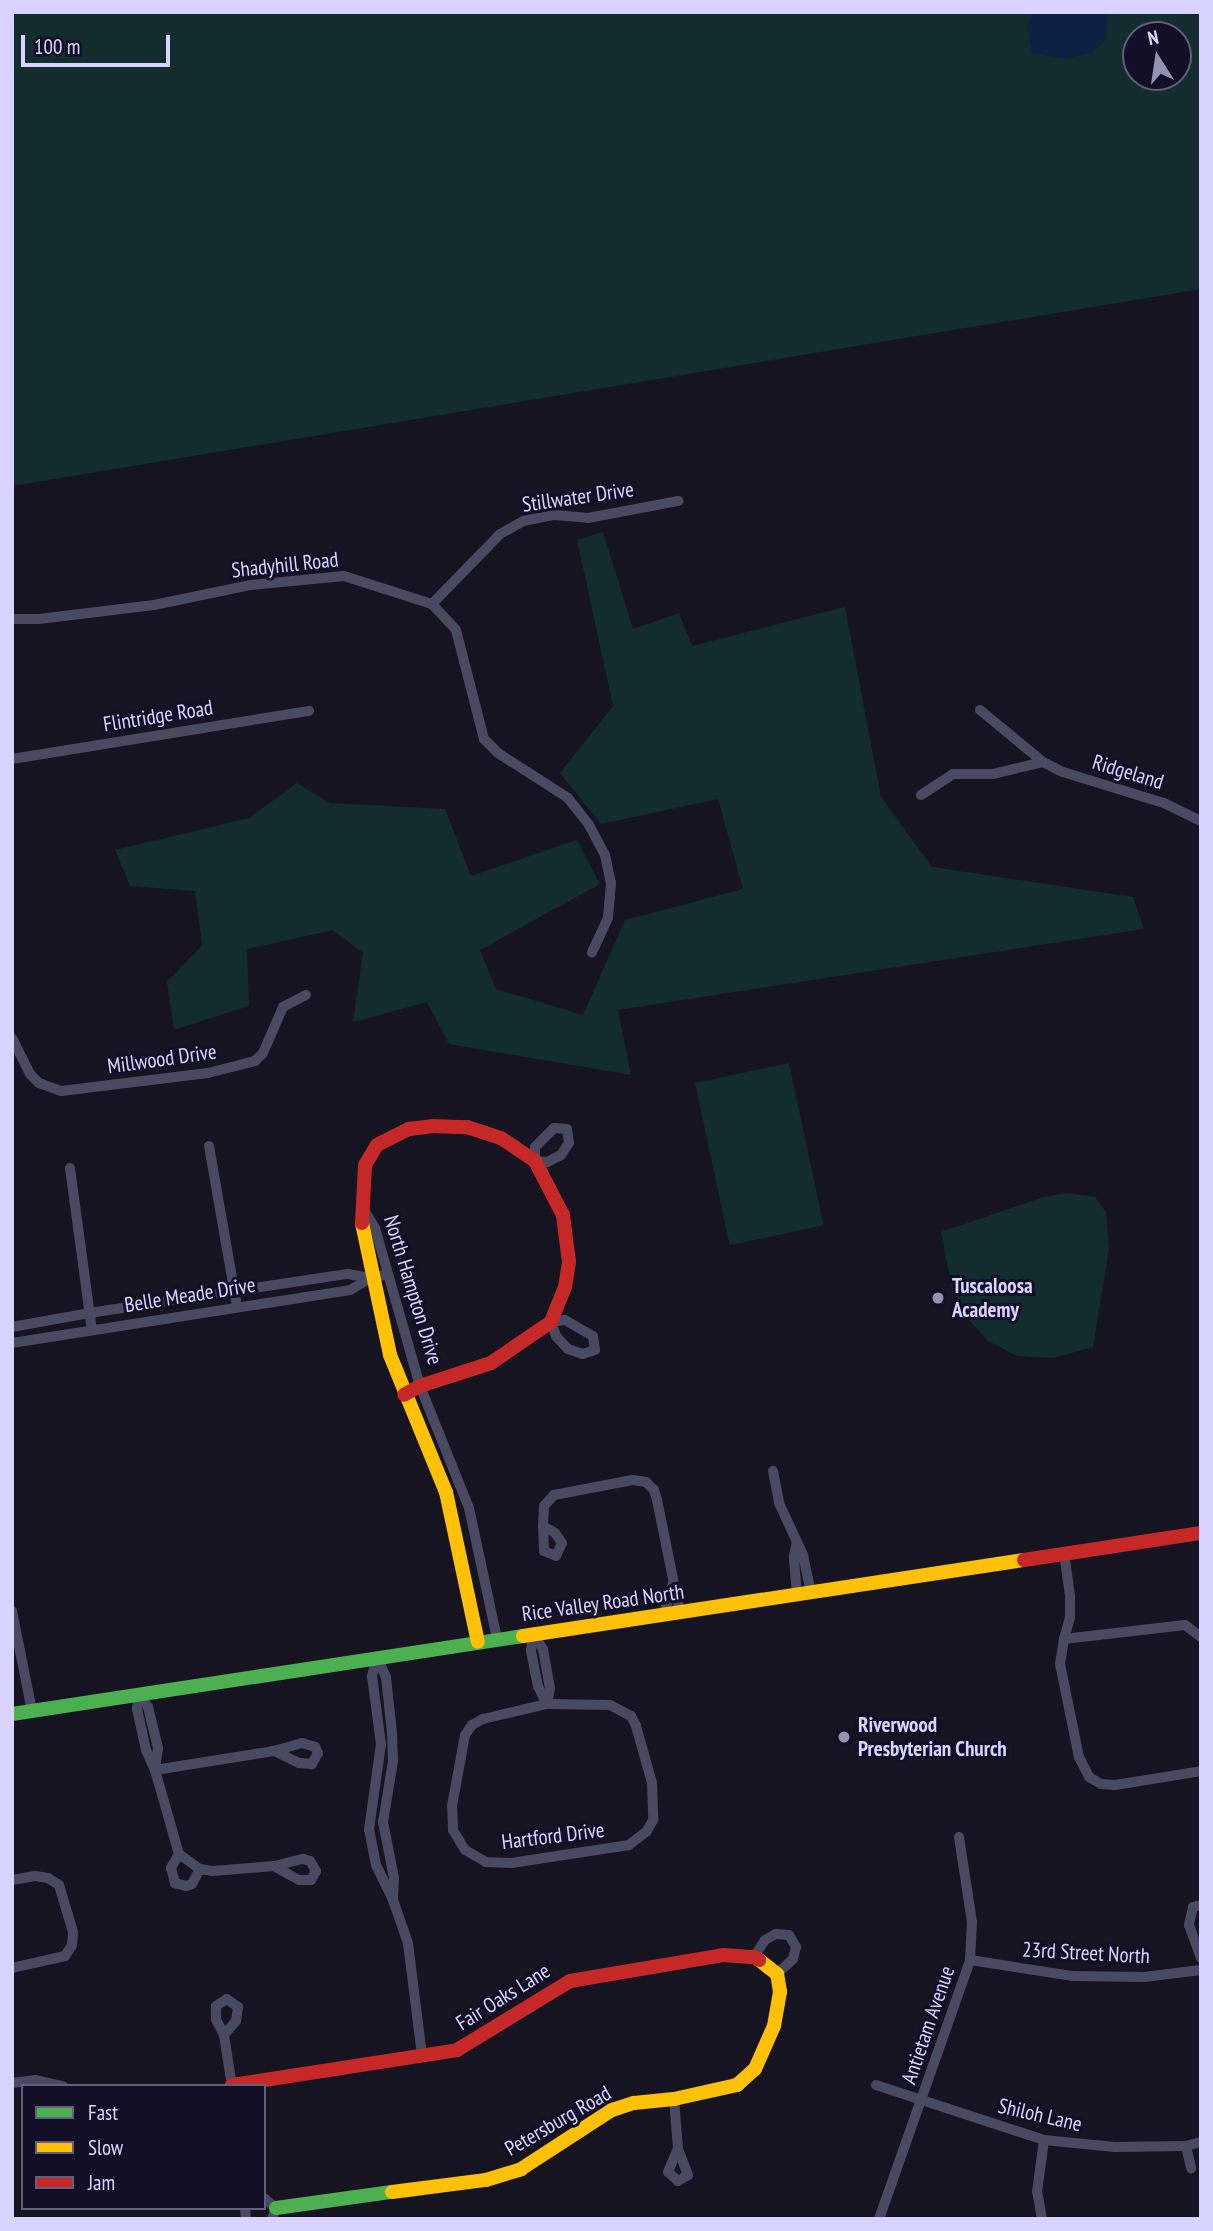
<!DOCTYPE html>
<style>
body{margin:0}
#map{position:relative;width:1213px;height:2231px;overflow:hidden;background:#161421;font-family:"PT Sans Narrow",sans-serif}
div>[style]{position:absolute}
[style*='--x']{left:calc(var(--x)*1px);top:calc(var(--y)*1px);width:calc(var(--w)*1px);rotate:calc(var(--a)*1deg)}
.green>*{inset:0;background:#132c2d;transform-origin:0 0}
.water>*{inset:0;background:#0d2144}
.street>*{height:10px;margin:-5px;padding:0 5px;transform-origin:5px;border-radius:5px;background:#4a4962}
.fast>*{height:14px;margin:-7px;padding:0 7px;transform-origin:7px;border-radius:7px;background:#4caf50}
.slow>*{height:14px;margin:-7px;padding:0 7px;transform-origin:7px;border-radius:7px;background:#ffc107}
.jam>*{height:14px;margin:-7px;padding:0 7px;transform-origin:7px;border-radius:7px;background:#c62828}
.dots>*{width:19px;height:19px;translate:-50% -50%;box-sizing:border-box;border:4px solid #130f26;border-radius:50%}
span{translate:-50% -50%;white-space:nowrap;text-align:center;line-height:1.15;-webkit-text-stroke:6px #130f26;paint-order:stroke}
.street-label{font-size:21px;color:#d9d4ff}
.poi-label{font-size:21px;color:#d9d4ff;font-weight:700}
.left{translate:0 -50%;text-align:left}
.frame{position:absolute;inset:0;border:14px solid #d9d4ff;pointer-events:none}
.legend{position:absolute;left:21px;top:2084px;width:245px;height:126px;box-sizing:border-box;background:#130f26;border:2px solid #625e7d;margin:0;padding:9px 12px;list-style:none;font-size:21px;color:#d9d4ff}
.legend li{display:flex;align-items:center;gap:14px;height:35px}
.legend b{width:35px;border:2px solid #625e7d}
.north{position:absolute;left:1122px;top:21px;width:70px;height:70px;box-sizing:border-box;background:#130f26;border:2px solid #625e7d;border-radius:50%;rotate:348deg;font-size:19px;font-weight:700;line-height:28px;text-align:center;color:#d9d4ff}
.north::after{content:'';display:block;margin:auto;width:24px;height:32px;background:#9591b1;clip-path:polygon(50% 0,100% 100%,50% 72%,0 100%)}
.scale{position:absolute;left:21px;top:35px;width:149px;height:32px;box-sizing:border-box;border:4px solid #d9d4ff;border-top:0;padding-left:9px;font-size:21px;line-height:24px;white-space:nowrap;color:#d9d4ff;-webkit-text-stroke:5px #130f26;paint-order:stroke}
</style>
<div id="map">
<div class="green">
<div style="clip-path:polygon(evenodd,12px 12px,1201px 12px,1201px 289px,12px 486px,12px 12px,1136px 35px,1178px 35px,1178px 77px,1136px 77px,1136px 35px)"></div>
<div style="clip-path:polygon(603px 532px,633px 629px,679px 613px,692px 646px,845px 607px,881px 797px,932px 867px,1133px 897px,1144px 929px,618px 1010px,631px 1075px,449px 1044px,427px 1002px,353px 1022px,363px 953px,333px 930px,247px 949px,249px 1006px,174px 1030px,167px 982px,202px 945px,195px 891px,130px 886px,115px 850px,249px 818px,297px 783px,330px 803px,445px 809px,471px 876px,577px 840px,600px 884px,480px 950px,496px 989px,583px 1015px,625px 920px,743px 889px,718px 799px,601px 824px,560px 773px,613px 706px,577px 540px)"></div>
<div style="left:789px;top:1063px;width:166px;height:96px;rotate:78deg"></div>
<div style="clip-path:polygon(1067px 1193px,1095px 1197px,1106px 1212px,1109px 1248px,1093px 1347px,1053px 1358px,1017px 1356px,988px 1341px,969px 1320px,952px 1289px,941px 1232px,1044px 1197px)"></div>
</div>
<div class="water">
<div style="clip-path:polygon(1033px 12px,1111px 12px,1107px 15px,1106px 39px,1091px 53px,1066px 59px,1032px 53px,1027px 26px)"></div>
</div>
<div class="street">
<div style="--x:432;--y:604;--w:98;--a:-45.8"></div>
<div style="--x:500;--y:534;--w:26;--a:-29"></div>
<div style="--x:523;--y:521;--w:33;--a:-11"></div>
<div style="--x:555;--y:515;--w:33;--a:5"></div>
<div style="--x:588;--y:518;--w:92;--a:-10.7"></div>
<div style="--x:12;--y:619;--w:27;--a:0"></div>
<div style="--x:39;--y:619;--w:116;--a:-6.9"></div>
<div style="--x:154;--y:605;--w:99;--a:-11.7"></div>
<div style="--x:251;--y:585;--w:93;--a:-5.5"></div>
<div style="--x:344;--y:576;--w:92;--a:17.7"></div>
<div style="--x:432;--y:604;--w:35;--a:47"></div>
<div style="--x:456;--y:630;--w:113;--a:75.6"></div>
<div style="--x:484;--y:739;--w:20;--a:45"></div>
<div style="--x:498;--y:753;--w:83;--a:32.7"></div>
<div style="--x:568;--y:798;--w:34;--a:52"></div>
<div style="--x:589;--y:825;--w:34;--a:62"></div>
<div style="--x:605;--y:855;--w:29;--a:78"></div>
<div style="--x:611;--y:883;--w:35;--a:95"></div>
<div style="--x:608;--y:918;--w:38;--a:115"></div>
<div style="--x:980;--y:710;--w:82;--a:39.5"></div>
<div style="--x:1043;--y:762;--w:22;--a:27"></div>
<div style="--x:1063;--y:772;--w:106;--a:17.1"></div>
<div style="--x:1164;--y:803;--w:41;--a:25.9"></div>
<div style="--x:12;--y:759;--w:301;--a:-9.2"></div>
<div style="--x:921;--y:795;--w:38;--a:-33"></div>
<div style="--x:953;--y:774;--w:40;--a:0"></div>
<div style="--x:993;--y:774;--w:51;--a:-13.5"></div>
<div style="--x:12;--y:1038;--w:40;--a:63.4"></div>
<div style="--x:30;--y:1074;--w:13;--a:45"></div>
<div style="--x:39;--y:1083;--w:23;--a:20"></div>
<div style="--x:61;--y:1091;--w:148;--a:-7"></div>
<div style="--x:208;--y:1073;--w:49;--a:-14.3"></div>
<div style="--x:255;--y:1061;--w:11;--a:-45"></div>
<div style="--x:263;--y:1053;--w:50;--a:-66.5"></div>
<div style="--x:283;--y:1007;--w:26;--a:-28"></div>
<div style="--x:554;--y:1128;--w:13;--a:4"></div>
<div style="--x:567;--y:1129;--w:14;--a:82"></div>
<div style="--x:569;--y:1143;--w:14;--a:124"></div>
<div style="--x:561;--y:1155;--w:16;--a:153"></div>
<div style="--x:547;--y:1162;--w:12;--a:-175"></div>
<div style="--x:535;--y:1161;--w:14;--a:-90"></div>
<div style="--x:535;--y:1147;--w:27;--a:-45"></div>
<div style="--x:209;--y:1146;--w:163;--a:80.1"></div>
<div style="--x:70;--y:1168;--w:163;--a:82.3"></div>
<div style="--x:363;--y:1208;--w:23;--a:59"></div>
<div style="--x:375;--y:1228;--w:164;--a:74.1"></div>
<div style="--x:420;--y:1386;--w:131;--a:68.1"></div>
<div style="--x:469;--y:1508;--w:134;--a:77.9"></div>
<div style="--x:565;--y:1320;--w:32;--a:30"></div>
<div style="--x:593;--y:1336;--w:14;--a:82"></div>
<div style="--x:595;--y:1350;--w:13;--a:162"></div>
<div style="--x:583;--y:1354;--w:16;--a:-162"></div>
<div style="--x:568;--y:1349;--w:18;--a:-133"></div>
<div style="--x:556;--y:1336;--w:15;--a:-110"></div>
<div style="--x:551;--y:1322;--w:14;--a:-8"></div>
<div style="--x:12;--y:1327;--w:78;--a:-10.3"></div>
<div style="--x:89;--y:1313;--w:262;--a:-8.6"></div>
<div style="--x:348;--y:1274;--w:23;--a:10"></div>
<div style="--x:12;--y:1343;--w:342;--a:-8.9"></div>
<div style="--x:350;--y:1290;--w:24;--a:-30"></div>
<div style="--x:371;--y:1278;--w:17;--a:-13"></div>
<div style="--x:773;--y:1471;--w:33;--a:79"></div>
<div style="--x:779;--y:1503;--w:57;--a:65.2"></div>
<div style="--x:803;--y:1555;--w:38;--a:78"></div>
<div style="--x:543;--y:1526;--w:20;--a:-87"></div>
<div style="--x:544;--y:1506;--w:15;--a:-48"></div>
<div style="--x:554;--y:1495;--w:80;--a:-10.8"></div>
<div style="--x:633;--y:1480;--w:13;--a:9"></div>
<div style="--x:646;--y:1482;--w:11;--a:45"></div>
<div style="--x:654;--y:1490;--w:10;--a:73"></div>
<div style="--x:657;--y:1500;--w:115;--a:78.5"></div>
<div style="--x:543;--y:1526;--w:14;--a:30"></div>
<div style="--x:555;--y:1533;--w:12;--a:55"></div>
<div style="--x:562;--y:1543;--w:14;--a:115"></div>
<div style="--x:556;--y:1556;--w:13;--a:-157"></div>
<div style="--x:544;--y:1551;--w:25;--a:-92"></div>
<div style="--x:1064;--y:1552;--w:44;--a:82.2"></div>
<div style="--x:1070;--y:1596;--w:21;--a:90"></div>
<div style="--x:1070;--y:1617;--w:23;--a:105"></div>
<div style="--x:797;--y:1594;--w:38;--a:-95"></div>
<div style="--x:794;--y:1556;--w:14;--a:-78"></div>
<div style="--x:12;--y:1611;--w:102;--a:78.7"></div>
<div style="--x:663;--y:1616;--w:34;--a:-73"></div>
<div style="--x:533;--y:1634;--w:18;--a:56"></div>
<div style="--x:543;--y:1649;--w:40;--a:80"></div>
<div style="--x:550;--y:1688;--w:16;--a:101"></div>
<div style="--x:533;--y:1634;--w:17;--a:97"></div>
<div style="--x:531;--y:1651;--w:36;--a:79"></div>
<div style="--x:538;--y:1686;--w:19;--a:65"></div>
<div style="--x:1201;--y:1637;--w:20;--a:-143"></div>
<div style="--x:1185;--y:1625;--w:122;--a:173.4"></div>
<div style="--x:1064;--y:1639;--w:25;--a:99"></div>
<div style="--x:1060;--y:1664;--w:95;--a:78.5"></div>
<div style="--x:1079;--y:1757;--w:22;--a:63"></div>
<div style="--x:1089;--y:1777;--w:14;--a:30"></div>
<div style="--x:1101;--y:1784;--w:14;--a:4"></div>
<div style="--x:1115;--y:1785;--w:87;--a:-9.2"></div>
<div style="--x:377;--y:1657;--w:20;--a:105"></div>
<div style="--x:372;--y:1676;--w:69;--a:82.5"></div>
<div style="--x:381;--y:1744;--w:86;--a:98"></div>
<div style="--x:369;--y:1829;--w:37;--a:79"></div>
<div style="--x:376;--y:1865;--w:39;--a:64"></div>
<div style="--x:393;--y:1900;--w:46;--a:70.8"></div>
<div style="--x:408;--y:1943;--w:114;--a:82.9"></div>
<div style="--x:377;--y:1657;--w:22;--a:66"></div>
<div style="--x:386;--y:1677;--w:56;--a:83.9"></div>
<div style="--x:392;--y:1733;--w:28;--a:88"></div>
<div style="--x:393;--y:1761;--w:62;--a:99.3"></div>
<div style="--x:383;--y:1822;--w:57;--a:78.9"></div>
<div style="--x:394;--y:1878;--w:22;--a:93"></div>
<div style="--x:139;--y:1694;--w:15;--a:98"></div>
<div style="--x:137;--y:1709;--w:42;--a:77.6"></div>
<div style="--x:146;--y:1750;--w:22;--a:66"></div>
<div style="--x:155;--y:1770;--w:87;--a:74.1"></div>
<div style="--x:179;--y:1854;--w:26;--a:36"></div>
<div style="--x:200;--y:1869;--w:12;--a:9"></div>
<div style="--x:212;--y:1871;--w:62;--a:-4.6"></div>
<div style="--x:139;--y:1694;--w:16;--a:55"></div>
<div style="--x:148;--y:1707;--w:42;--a:76.3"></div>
<div style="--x:158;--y:1748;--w:22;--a:98"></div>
<div style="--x:547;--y:1704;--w:63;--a:0.9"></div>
<div style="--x:610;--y:1705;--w:24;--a:28"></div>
<div style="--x:631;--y:1716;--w:11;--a:63"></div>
<div style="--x:636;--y:1726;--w:59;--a:74.3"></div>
<div style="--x:652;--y:1783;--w:37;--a:88"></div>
<div style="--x:653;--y:1820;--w:13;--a:119"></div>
<div style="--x:647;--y:1831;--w:23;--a:142"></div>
<div style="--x:629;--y:1845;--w:119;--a:171.3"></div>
<div style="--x:511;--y:1863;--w:25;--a:-178"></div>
<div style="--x:486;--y:1862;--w:24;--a:-150"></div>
<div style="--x:465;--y:1850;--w:23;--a:-121"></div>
<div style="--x:453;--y:1830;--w:24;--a:-92"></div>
<div style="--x:452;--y:1806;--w:72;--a:-79.6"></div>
<div style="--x:465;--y:1735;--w:12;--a:-55"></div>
<div style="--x:472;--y:1725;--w:13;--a:-29"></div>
<div style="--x:483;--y:1719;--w:66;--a:-13.2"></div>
<div style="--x:302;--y:1743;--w:14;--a:17"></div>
<div style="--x:315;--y:1747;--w:7;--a:63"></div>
<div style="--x:318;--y:1753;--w:13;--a:119"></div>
<div style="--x:312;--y:1764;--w:13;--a:-176"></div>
<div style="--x:299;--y:1763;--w:28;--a:-154"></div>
<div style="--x:274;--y:1751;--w:29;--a:-16"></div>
<div style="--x:155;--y:1770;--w:121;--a:-9.1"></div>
<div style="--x:179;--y:1854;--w:16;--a:120"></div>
<div style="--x:171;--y:1868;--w:16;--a:75"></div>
<div style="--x:175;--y:1883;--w:11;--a:15"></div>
<div style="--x:186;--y:1886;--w:6;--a:-18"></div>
<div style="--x:192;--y:1884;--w:17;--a:-62"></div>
<div style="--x:303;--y:1859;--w:7;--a:16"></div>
<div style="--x:310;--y:1861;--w:12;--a:59"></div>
<div style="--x:316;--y:1871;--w:10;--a:119"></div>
<div style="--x:311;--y:1880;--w:12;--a:180"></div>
<div style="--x:299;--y:1880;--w:29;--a:-151"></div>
<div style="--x:274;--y:1866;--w:30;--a:-14"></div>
<div style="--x:12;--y:1880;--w:23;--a:-10"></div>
<div style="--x:35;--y:1876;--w:13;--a:9"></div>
<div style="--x:48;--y:1878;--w:13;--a:32"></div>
<div style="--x:59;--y:1885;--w:49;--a:73.4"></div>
<div style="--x:73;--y:1932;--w:13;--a:94"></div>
<div style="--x:72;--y:1945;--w:13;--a:122"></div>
<div style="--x:65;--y:1956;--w:54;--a:167.2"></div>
<div style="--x:1201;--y:1905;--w:8;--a:166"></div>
<div style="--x:1193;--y:1907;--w:18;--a:103"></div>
<div style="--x:1189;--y:1925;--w:35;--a:70"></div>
<div style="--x:754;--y:1957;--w:20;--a:-57"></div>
<div style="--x:765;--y:1940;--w:13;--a:-29"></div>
<div style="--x:776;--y:1934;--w:13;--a:4"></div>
<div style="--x:789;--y:1935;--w:14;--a:60"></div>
<div style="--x:796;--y:1947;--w:12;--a:104"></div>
<div style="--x:793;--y:1959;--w:22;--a:137"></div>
<div style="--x:970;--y:1960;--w:103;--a:8.9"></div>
<div style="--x:1072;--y:1976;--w:72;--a:0.8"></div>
<div style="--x:1144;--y:1977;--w:57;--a:-7"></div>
<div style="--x:227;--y:1999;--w:14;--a:36"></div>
<div style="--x:238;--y:2007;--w:14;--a:98"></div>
<div style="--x:236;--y:2021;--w:18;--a:131"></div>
<div style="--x:224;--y:2035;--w:18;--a:-117"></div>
<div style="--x:216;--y:2019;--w:13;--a:-90"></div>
<div style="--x:216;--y:2006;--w:13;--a:-32"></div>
<div style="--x:224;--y:2035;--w:52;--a:81.1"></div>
<div style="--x:12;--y:2083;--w:24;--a:-7"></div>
<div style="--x:36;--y:2080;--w:28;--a:13"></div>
<div style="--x:876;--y:2085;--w:177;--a:18.1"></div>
<div style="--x:1044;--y:2140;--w:71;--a:5.6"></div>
<div style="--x:1115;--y:2147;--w:71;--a:-0.8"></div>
<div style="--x:1186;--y:2146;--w:16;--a:-15"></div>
<div style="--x:674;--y:2099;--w:50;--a:85.4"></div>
<div style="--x:1186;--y:2146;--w:23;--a:77"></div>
<div style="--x:678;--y:2149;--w:28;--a:69"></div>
<div style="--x:688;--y:2175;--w:12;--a:149"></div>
<div style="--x:678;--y:2181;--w:13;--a:-138"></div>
<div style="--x:668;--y:2172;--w:25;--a:-67"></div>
<div style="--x:264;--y:2198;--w:16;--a:40"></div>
<div style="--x:276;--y:2208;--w:12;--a:110"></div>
<div style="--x:245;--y:2208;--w:11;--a:85"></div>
<div style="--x:879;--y:2219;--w:275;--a:-70.6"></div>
<div style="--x:970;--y:1960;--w:38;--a:-87"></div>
<div style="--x:972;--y:1922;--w:86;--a:-98.7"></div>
<div style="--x:1042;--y:2219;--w:27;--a:-100"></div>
<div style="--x:1037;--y:2192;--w:52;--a:-82.3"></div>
</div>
<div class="fast">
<div style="--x:12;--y:1714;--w:517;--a:-8.68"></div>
<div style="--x:276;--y:2208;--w:117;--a:-7.9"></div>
</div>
<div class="slow">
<div style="--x:362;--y:1223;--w:135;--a:78"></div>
<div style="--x:390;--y:1355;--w:148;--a:67.8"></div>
<div style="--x:446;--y:1492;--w:153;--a:78"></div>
<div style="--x:523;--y:1636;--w:507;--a:-8.63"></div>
<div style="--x:392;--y:2192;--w:95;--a:-7.3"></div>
<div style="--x:486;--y:2180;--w:37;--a:-17"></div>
<div style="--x:521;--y:2169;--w:108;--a:-33"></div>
<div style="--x:612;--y:2110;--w:23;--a:-18"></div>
<div style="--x:634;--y:2103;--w:40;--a:-5.7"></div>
<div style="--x:674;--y:2099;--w:65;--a:-12.5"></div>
<div style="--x:737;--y:2085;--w:24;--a:-42"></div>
<div style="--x:755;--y:2069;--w:47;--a:-66.2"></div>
<div style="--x:774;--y:2026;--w:35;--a:-80"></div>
<div style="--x:780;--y:1992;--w:18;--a:-99"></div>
<div style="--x:777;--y:1974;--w:23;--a:-142"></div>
</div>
<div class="jam">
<div style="--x:362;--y:1223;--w:58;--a:-87"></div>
<div style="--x:365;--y:1165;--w:23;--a:-59"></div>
<div style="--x:377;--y:1145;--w:36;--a:-27"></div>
<div style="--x:409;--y:1129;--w:23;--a:-7"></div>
<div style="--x:432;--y:1126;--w:35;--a:2"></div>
<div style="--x:467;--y:1127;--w:36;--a:18"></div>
<div style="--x:501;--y:1138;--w:41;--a:34.1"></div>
<div style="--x:535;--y:1161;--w:61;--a:62.6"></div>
<div style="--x:563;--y:1215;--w:47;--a:82.7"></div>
<div style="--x:569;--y:1262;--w:25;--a:99"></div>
<div style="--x:565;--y:1287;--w:38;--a:112"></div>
<div style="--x:551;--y:1322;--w:73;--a:145.7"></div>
<div style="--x:491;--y:1363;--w:75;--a:162.1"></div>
<div style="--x:420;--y:1386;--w:18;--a:151"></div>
<div style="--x:1024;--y:1560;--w:179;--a:-8.7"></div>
<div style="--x:232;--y:2085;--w:228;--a:-8.8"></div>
<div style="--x:457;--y:2050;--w:132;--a:-31.4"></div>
<div style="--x:570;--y:1981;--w:155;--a:-9.6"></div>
<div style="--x:723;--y:1955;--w:31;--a:4"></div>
<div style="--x:754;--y:1957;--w:6;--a:31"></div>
</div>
<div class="dots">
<div style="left:938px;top:1298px;background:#9591b1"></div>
<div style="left:844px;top:1737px;background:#9591b1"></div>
</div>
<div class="street-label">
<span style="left:578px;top:497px;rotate:-8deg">Stillwater Drive</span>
<span style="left:285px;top:565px;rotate:-6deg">Shadyhill Road</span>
<span style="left:158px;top:716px;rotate:-9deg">Flintridge Road</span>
<span style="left:1128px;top:772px;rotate:17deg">Ridgeland</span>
<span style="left:162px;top:1059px;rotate:-8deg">Millwood Drive</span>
<span style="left:413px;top:1290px;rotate:73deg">North Hampton Drive</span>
<span style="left:190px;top:1295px;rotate:-9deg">Belle Meade Drive</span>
<span style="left:603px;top:1603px;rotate:-8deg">Rice Valley Road North</span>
<span style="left:553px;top:1836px;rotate:-7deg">Hartford Drive</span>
<span style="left:1086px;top:1953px;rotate:3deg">23rd Street North</span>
<span style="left:503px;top:1997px;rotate:-32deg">Fair Oaks Lane</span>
<span style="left:928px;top:2025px;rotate:-71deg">Antietam Avenue</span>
<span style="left:1040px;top:2115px;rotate:13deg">Shiloh Lane</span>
<span style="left:558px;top:2121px;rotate:-30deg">Petersburg Road</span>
</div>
<div class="poi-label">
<span class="left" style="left:952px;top:1298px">Tuscaloosa<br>Academy</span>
<span class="left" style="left:858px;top:1737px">Riverwood<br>Presbyterian Church</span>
</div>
<div class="frame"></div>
<ul class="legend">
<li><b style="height:9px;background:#4caf50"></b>Fast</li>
<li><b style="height:9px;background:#ffc107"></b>Slow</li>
<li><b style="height:9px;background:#c62828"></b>Jam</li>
</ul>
<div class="north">N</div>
<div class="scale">100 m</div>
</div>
